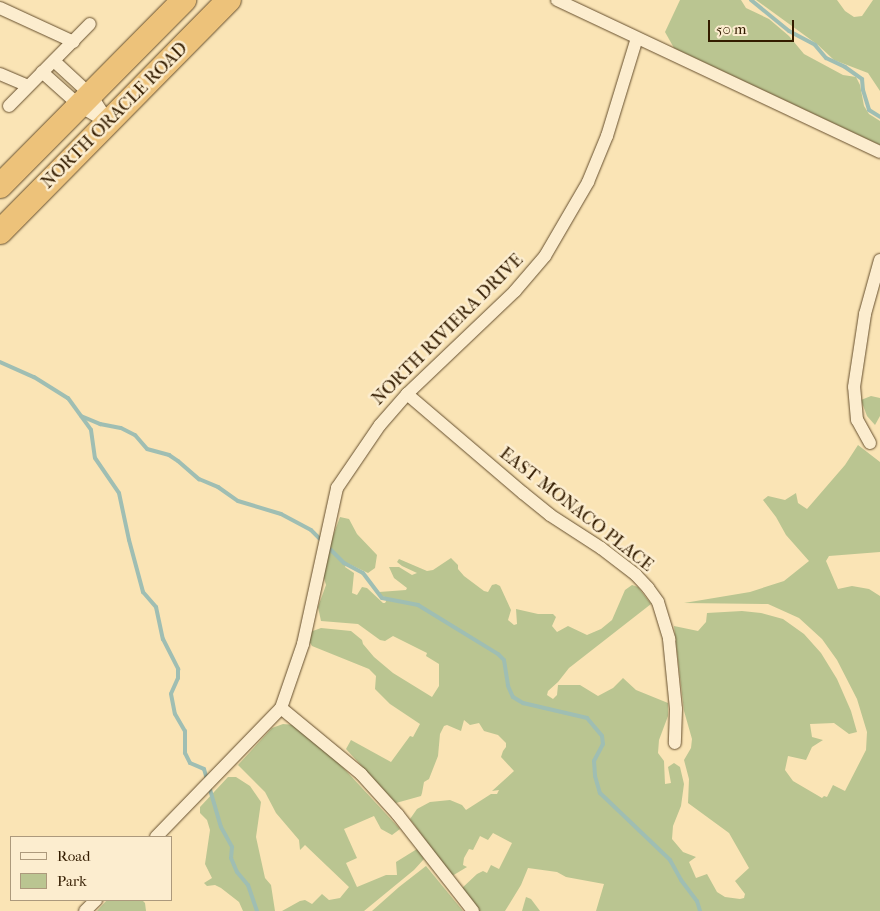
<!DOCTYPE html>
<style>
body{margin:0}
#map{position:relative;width:880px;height:911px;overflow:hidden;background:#fae4b5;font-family:"IM FELL French Canon",serif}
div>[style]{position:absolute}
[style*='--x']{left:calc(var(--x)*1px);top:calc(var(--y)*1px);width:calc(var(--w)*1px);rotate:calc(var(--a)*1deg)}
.green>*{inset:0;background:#bac591}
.stream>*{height:4px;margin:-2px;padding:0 2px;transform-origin:2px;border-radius:2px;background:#9fbeb3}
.roads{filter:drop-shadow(0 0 1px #654e2d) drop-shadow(0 0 1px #654e2d)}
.street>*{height:12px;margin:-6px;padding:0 6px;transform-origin:6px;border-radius:6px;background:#fcedcf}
.highway>*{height:24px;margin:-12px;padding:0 12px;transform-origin:12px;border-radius:12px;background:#edc27a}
span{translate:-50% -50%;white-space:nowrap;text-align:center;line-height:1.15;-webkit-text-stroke:5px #fcedcf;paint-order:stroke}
.street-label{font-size:18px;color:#331c00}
.legend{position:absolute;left:10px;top:836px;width:162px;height:65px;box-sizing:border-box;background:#fcedcf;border:1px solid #ac997c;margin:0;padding:6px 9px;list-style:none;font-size:15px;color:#331c00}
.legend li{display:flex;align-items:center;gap:10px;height:25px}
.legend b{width:25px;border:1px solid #ac997c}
.scale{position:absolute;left:708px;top:20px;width:86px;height:22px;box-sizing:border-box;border:2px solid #331c00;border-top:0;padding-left:6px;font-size:15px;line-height:18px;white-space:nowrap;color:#331c00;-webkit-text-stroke:4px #fcedcf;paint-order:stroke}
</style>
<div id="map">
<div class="green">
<div style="clip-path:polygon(680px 0,741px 0,746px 8px,769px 19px,789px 36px,804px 54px,843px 75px,856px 77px,860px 85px,864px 106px,869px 114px,880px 121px,880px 145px,674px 48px,665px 32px)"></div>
<div style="clip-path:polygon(756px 0,837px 0,845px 11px,854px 17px,862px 16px,873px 0,880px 0,880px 91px,868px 73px,834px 60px,818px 45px)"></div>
<div style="clip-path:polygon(871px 396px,880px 398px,880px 416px,875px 425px,867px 416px,861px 400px)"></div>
<div style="clip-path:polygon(858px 445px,880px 462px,880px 552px,829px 556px,826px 561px,838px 589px,852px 586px,869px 589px,880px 596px,880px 911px,596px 911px,604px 884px,566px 877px,557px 872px,528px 868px,521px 885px,505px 911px,479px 911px,461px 889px,477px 874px,483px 871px,487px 873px,491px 865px,499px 869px,512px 843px,493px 833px,488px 840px,480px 836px,473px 850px,469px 849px,464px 858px,463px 865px,467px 867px,452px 876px,410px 819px,417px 809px,430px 802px,450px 800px,462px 805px,466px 810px,491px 794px,497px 794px,499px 790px,492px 791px,514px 771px,501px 757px,503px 751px,506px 747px,506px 743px,498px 735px,484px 731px,479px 723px,470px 725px,464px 720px,461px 731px,447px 725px,444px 726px,440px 734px,438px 756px,429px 779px,424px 782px,422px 793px,421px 796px,396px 803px,346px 749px,351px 740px,391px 762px,410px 736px,413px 737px,420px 724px,390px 704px,375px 689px,376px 676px,369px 669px,312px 646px,309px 641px,310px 632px,321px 628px,351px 631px,362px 640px,363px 644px,374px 657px,393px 673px,432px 697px,439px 686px,439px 664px,426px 656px,427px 653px,393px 636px,385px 641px,380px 640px,358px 624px,321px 621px,318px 607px,326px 585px,323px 575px,330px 544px,340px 517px,349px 519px,357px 534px,377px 555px,375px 568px,368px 573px,347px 563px,345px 567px,354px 573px,352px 593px,357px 595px,362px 587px,367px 588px,383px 603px,385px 603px,388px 598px,379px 595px,379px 592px,406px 590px,407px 588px,394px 578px,389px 567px,399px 567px,412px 575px,417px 573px,402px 566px,397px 562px,399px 559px,427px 571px,433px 570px,451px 558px,458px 565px,458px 569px,464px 576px,484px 591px,488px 592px,492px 585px,496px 584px,500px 586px,511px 610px,508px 620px,514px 625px,517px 624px,516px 609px,538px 614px,553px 614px,556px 617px,552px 626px,557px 632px,568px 626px,587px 635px,601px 629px,612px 620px,625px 590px,632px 585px,638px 587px,651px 604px,569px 668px,558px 682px,548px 691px,547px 695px,553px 699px,557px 695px,558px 685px,580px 685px,598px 696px,613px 688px,623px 678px,636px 690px,668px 703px,668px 716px,659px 740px,658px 753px,664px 761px,665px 784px,671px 783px,668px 767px,674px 763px,680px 767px,684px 784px,681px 806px,673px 826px,672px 839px,683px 852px,696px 857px,689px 862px,696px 878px,707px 874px,717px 892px,725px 897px,740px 899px,744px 898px,745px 894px,735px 881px,749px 868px,729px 833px,688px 803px,689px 779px,684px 760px,691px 748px,692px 739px,684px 711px,674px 626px,698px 631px,706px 622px,707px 613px,742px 611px,761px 613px,783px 619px,804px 634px,821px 653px,837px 679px,851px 711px,857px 732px,849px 734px,834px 723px,810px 724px,812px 737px,823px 740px,812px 747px,806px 760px,788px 756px,785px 770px,793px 781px,822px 798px,824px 796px,827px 797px,833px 785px,845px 791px,866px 750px,867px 732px,857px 699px,837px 660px,822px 639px,799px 618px,768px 604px,684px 603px,750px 592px,784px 581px,809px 561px,786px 535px,776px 517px,763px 500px,768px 496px,785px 500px,796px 493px,798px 503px,807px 509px,845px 465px)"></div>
<div style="clip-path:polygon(283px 724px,295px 725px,336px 760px,400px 829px,392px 835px,381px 829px,374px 816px,344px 829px,357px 858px,346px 863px,357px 887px,386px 875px,397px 875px,396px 862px,417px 849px,424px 859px,414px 870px,364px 911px,282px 911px,300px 901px,305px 900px,312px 904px,322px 894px,329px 900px,340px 898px,349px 887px,305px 845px,300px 850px,299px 840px,276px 813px,265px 792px,238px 765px,272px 728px)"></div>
<div style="clip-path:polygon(228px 777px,236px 777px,250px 786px,261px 802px,256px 837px,265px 878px,271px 885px,275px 911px,243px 911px,239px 902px,221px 888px,215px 885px,207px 886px,204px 883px,212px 878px,205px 864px,210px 830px,207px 820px,200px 813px,200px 807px)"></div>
<div style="clip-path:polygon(426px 866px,463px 911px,372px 911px,399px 887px)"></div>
<div style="clip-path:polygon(526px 897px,531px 899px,540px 911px,522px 911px)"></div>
<div style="clip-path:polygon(107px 900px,142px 900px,145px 903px,146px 911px,97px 911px)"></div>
</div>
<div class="stream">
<div style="--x:751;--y:0;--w:49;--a:39.2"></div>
<div style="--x:789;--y:31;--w:30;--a:28"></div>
<div style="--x:815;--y:45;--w:17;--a:50"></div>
<div style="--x:826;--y:58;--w:21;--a:25"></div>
<div style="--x:845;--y:67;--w:21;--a:35"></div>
<div style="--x:862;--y:79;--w:11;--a:85"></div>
<div style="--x:863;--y:90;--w:21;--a:73"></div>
<div style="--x:869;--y:110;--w:13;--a:32"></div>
<div style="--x:0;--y:362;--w:37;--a:24"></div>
<div style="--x:34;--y:377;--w:40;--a:32"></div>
<div style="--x:68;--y:398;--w:39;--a:54"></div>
<div style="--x:91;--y:430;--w:28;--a:82"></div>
<div style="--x:95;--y:458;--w:42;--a:55.6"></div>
<div style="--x:119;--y:493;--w:48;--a:78"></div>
<div style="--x:129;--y:540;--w:54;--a:74.9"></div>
<div style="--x:143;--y:592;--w:20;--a:49"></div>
<div style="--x:156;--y:607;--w:33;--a:78"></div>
<div style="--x:163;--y:639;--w:34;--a:63"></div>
<div style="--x:178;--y:669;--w:9;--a:90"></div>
<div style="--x:178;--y:678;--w:17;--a:114"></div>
<div style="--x:171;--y:694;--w:20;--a:79"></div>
<div style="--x:175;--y:714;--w:20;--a:60"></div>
<div style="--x:185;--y:731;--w:22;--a:90"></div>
<div style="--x:185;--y:753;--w:11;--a:63"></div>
<div style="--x:190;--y:763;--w:15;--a:23"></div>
<div style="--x:204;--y:769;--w:60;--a:73.7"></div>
<div style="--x:221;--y:827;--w:23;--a:61"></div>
<div style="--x:232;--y:847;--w:11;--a:95"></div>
<div style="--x:231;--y:858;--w:15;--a:67"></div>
<div style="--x:237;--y:872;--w:17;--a:50"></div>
<div style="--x:248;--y:885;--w:28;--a:71"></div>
<div style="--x:81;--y:416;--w:21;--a:23"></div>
<div style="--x:100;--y:424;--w:21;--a:11"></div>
<div style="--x:121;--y:428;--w:16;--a:27"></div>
<div style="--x:135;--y:435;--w:18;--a:49"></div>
<div style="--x:147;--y:449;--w:23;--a:15"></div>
<div style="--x:169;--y:455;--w:11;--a:34"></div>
<div style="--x:178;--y:461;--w:28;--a:41"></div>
<div style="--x:199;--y:479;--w:21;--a:23"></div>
<div style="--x:218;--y:487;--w:24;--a:35"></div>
<div style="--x:238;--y:501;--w:45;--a:16.8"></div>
<div style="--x:281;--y:514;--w:34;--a:28"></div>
<div style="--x:311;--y:530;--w:16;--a:45"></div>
<div style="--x:327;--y:546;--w:24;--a:45"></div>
<div style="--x:344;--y:563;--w:21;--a:28"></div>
<div style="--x:363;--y:573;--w:31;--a:53"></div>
<div style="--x:382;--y:598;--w:37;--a:11"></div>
<div style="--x:418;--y:605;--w:94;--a:31.5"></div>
<div style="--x:498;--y:654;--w:8;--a:45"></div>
<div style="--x:504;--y:660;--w:26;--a:81"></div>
<div style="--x:508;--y:686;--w:12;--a:66"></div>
<div style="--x:513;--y:697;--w:12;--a:31"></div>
<div style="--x:523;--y:703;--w:66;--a:13.2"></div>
<div style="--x:587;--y:718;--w:23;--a:50"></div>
<div style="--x:602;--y:736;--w:8;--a:83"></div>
<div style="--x:603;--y:744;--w:19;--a:118"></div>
<div style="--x:594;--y:761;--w:15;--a:86"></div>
<div style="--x:595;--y:776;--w:18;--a:74"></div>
<div style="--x:600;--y:793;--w:97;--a:43.7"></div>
<div style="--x:670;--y:860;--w:23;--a:61"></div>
<div style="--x:681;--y:880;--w:26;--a:53"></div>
<div style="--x:697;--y:901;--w:10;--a:73"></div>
</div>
<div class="roads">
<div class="street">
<div style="--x:557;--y:0;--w:357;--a:25.2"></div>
<div style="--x:0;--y:8;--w:81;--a:24.7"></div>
<div style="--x:54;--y:61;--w:50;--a:42.6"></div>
<div style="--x:91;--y:95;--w:30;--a:57"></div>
<div style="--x:42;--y:72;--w:51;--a:41.8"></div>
<div style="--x:80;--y:106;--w:33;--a:31"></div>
<div style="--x:0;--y:74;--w:30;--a:23"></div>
<div style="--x:9;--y:106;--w:115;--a:-45.4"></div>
<div style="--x:407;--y:394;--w:153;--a:40.5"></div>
<div style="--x:523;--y:493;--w:35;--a:39"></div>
<div style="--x:550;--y:515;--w:61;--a:32.9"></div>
<div style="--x:601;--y:548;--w:44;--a:37.6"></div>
<div style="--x:636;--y:575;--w:18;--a:47"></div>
<div style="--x:648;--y:588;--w:17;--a:54"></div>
<div style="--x:658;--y:602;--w:39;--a:73"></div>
<div style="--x:669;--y:639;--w:70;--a:84.3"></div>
<div style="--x:676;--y:709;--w:34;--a:92"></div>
<div style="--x:870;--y:443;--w:26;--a:-119"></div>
<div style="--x:857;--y:420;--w:33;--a:-95"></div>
<div style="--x:854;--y:387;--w:74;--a:-81.4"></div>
<div style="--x:865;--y:314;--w:56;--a:-74.5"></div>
<div style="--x:281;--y:708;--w:104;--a:39.5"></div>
<div style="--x:361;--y:774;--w:55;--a:47.9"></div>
<div style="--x:398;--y:815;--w:122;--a:52"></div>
<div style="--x:156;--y:837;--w:180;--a:-45.9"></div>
<div style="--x:281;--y:708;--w:68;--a:-71"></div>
<div style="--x:303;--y:644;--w:160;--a:-77.7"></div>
<div style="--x:337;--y:488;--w:76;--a:-55.7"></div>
<div style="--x:380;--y:425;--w:41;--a:-48.9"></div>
<div style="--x:407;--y:394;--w:149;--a:-43.6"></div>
<div style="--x:515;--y:291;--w:46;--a:-49.4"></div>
<div style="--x:545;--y:256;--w:86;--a:-59.8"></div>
<div style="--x:588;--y:182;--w:50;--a:-67.6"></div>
<div style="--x:607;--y:136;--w:102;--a:-73"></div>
<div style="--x:85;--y:911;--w:16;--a:-45"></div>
</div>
<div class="highway">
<div style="--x:0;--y:186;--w:262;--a:-45.3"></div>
<div style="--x:0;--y:232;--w:326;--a:-45.4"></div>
</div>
</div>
<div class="street-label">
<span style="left:115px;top:116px;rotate:-45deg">NORTH ORACLE ROAD</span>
<span style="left:448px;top:330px;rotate:-45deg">NORTH RIVIERA DRIVE</span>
<span style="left:576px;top:510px;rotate:38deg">EAST MONACO PLACE</span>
</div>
<ul class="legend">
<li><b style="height:6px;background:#fcedcf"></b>Road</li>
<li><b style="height:14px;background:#bac591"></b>Park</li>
</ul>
<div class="scale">50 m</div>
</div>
